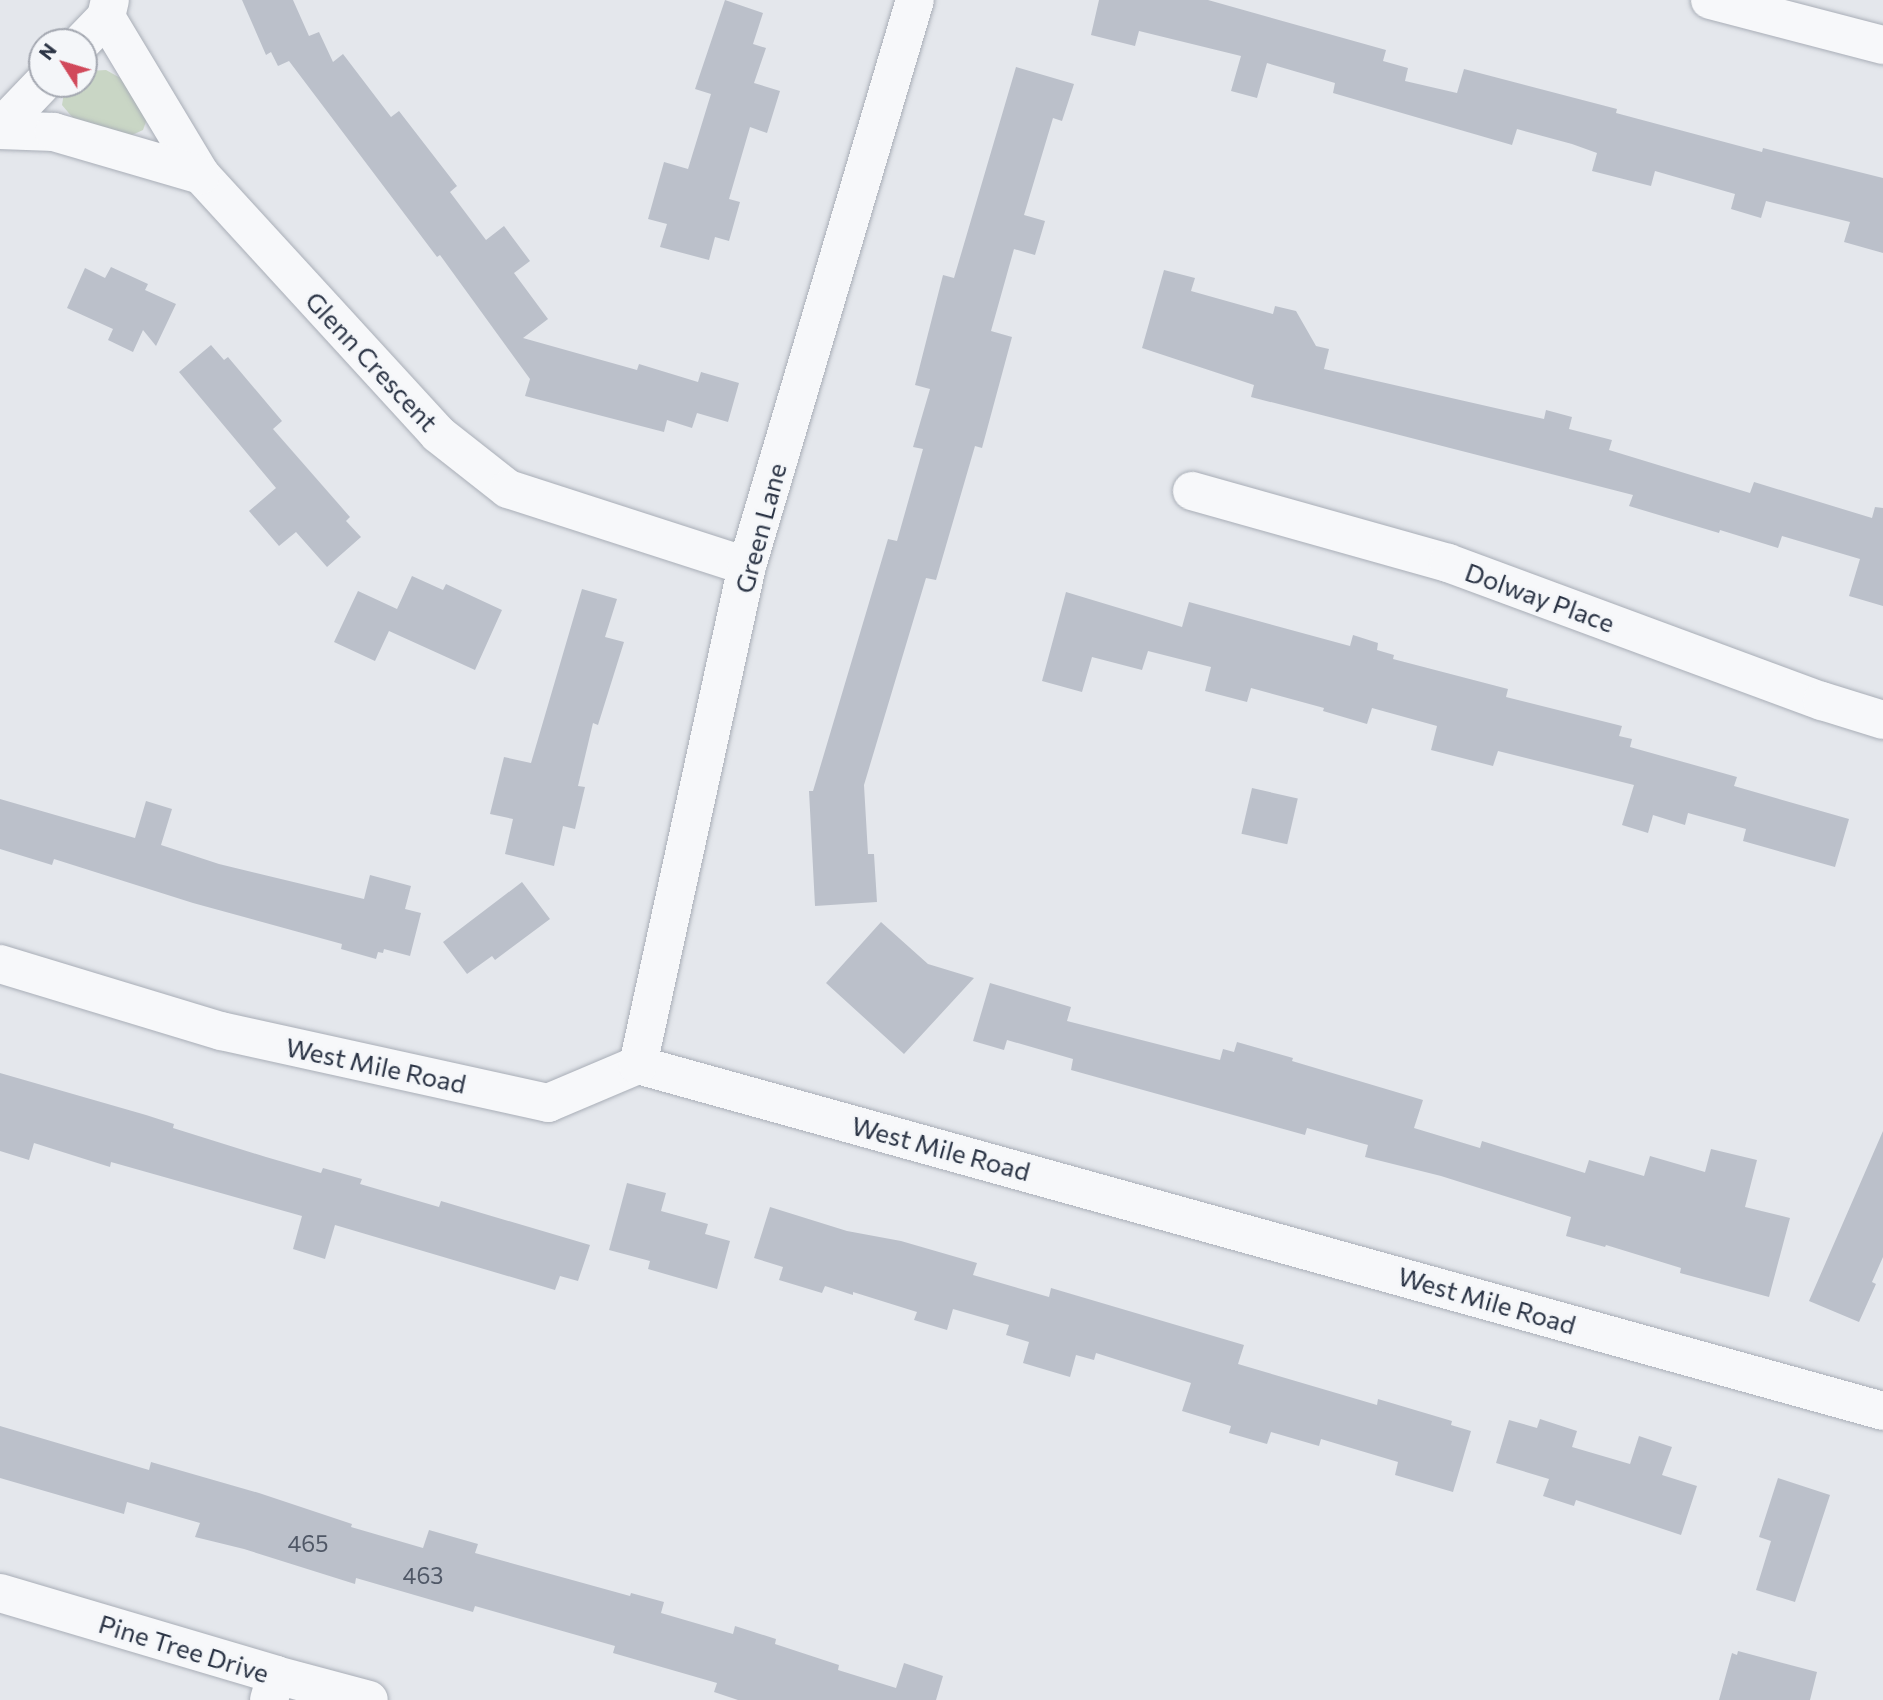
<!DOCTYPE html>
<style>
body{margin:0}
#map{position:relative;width:1883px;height:1700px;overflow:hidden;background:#e4e7ec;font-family:Commissioner,sans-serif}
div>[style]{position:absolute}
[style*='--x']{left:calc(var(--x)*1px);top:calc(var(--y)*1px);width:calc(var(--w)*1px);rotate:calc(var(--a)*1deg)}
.green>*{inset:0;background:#c9d6c5}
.building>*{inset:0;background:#bbc0ca;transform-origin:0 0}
.roads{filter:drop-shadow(0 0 2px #a9aeb7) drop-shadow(0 0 2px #a9aeb7)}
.minor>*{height:38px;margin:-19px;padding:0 19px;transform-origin:19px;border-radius:19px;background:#f7f8fa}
.tertiary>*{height:38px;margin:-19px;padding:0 19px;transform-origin:19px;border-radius:19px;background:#f7f8fa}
span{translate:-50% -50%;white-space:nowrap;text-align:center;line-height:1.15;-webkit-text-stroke:5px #f4f6f9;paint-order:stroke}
.number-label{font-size:23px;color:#4f5766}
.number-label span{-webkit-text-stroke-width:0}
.street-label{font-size:26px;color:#2b3445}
.north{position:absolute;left:28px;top:28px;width:70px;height:70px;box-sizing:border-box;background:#f4f6f9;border:2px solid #a4a8b1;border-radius:50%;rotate:307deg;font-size:19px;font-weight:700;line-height:28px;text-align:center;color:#2b3445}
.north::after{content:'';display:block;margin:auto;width:24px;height:32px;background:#d1495b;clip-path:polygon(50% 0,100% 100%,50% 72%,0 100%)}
</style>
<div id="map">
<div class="green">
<div style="clip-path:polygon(106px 70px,124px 80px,147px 119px,143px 130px,132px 135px,78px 124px,62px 105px,64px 93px,75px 84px,84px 84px,84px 76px,90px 71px)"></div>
</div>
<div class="building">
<div style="clip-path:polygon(242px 0,293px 0,309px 36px,319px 32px,333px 62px,343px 54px,391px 117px,399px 111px,457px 186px,450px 192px,486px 240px,504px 226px,530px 261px,514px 273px,548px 319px,523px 338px,637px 370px,639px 364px,698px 382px,701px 372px,739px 383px,728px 422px,697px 413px,692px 428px,667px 420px,664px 432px,525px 396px,530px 379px,440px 255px,437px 257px,289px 61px,278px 66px,271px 52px,266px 55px)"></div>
<div style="clip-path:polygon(725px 0,763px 13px,753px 44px,766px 48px,754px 83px,780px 91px,767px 133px,750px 127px,729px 199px,740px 202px,729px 241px,715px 237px,709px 260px,660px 247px,667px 224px,648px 219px,664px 162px,688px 169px,711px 94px,695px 89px)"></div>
<div style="clip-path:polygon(1099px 0,1208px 0,1386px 50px,1383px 61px,1408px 68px,1405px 81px,1457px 93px,1464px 69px,1617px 109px,1616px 113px,1762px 152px,1763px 148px,1883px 178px,1883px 253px,1844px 242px,1850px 222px,1766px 201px,1761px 218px,1731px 209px,1735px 194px,1655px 171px,1651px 186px,1592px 171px,1597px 153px,1572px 144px,1517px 129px,1512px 145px,1333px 93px,1335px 83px,1267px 63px,1257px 98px,1231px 91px,1241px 56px,1139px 31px,1135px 46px,1091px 35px)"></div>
<div style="clip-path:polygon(1016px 67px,1074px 84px,1062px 121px,1053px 118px,1024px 215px,1045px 221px,1035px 255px,1014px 249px,991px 331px,1012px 337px,982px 448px,975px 446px,936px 580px,926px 578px,864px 785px,868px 854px,874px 854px,877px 902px,815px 906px,809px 791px,813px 791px,888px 539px,897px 541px,923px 449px,913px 447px,930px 389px,915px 385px,943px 275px,954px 278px)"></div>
<div style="clip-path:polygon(111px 267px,148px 284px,145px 290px,176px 304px,156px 346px,143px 330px,133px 352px,108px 340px,113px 329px,67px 308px,85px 268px,105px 278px)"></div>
<div style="clip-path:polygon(1164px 270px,1195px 278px,1191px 291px,1273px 314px,1275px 306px,1296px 311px,1316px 346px,1329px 349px,1324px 369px,1544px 419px,1546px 410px,1572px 417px,1569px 429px,1612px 440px,1609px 450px,1750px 493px,1754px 482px,1872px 518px,1875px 507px,1883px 508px,1883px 606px,1849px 596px,1860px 559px,1782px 536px,1778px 548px,1720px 530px,1719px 533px,1629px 506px,1633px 495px,1251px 397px,1254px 385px,1142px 348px)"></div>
<div style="clip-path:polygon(211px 345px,224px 360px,228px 357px,282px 421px,273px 429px,350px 517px,346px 521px,361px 537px,327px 567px,296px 532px,279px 546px,249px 511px,276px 488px,179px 372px)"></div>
<div style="clip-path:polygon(412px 576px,443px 590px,446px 584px,502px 610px,475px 670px,389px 631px,375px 661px,334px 642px,358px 591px,397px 609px)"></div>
<div style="clip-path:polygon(582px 589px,617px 599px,605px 637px,624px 642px,598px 725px,593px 723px,578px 786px,585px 787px,575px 829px,563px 826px,554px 866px,505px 854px,513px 819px,490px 814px,504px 757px,531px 763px)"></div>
<div style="clip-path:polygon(1066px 592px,1182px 627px,1189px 602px,1350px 646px,1353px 635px,1378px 643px,1377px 650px,1394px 655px,1393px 659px,1508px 689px,1506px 697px,1622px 726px,1619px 736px,1632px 739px,1630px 747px,1737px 777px,1734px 786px,1849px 819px,1835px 867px,1743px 841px,1746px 829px,1688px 813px,1685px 825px,1653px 815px,1648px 833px,1622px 825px,1634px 785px,1498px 751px,1493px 766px,1431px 750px,1437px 726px,1372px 708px,1367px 724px,1323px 711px,1324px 708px,1251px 688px,1247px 702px,1205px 691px,1211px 667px,1148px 651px,1142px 670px,1092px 657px,1082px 692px,1042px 681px)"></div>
<div style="left:1252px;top:788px;width:47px;height:47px;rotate:13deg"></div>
<div style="clip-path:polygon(0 799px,135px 838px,146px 801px,172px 809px,161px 845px,219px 864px,364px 899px,370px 875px,411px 886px,405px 909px,421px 913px,410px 956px,384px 949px,383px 953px,378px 952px,376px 959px,341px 949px,342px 944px,193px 903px,54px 859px,52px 865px,0 849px)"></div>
<div style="clip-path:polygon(522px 882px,550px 919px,495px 960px,492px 956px,467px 974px,443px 942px)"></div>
<div style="clip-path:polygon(881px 922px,928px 964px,974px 978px,904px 1054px,826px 983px)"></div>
<div style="clip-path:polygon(990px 983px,1071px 1007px,1067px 1021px,1204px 1056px,1220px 1060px,1223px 1049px,1234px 1052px,1237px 1042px,1293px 1058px,1292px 1061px,1423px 1100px,1414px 1128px,1480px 1148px,1482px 1141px,1585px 1173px,1589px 1160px,1644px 1176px,1650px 1156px,1705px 1172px,1711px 1149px,1757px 1160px,1745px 1207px,1790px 1218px,1769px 1297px,1680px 1273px,1681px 1268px,1606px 1245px,1605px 1247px,1566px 1236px,1571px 1217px,1441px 1176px,1365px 1157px,1368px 1145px,1307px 1128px,1305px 1135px,1071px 1070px,1073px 1059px,1007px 1040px,1004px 1050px,973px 1041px)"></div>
<div style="clip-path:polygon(0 1073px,146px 1115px,174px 1124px,173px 1128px,266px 1157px,321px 1173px,323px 1168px,362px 1179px,360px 1184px,439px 1207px,441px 1201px,590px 1245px,578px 1281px,560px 1276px,555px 1290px,335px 1225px,325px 1259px,293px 1249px,302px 1216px,111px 1162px,110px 1167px,34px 1143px,29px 1160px,0 1151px)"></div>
<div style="clip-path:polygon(1883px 1131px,1883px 1257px,1872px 1282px,1876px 1284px,1859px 1322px,1809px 1301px)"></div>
<div style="clip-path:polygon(627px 1183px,666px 1193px,661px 1211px,708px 1224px,705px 1234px,730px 1241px,717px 1289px,648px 1269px,650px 1261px,609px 1250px)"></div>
<div style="clip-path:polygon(770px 1207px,847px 1231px,901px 1241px,977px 1263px,973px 1275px,1049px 1297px,1051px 1288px,1244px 1345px,1238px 1364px,1377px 1405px,1378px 1399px,1452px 1421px,1451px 1425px,1471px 1431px,1453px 1492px,1395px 1475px,1398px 1462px,1321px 1439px,1319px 1446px,1271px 1432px,1267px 1444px,1229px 1433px,1231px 1426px,1182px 1411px,1191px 1383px,1096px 1353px,1094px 1360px,1076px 1355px,1070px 1377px,1023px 1363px,1029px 1342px,1006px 1335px,1009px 1325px,953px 1309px,947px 1330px,914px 1320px,917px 1312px,853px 1292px,853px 1295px,825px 1286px,822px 1293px,779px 1280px,783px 1267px,754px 1258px)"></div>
<div style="clip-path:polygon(1540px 1419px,1577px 1431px,1572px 1447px,1630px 1464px,1639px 1436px,1672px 1447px,1662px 1475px,1697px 1486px,1681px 1535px,1576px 1500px,1574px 1506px,1543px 1496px,1549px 1479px,1496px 1463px,1509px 1420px,1537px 1428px)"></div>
<div style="clip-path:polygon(0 1426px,149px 1470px,151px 1462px,259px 1493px,352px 1524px,351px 1527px,423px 1548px,429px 1530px,478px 1544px,475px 1553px,630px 1596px,631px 1593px,664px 1602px,661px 1613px,733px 1634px,735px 1626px,776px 1639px,775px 1644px,839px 1665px,838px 1670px,896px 1688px,904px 1663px,943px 1676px,936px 1700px,738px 1700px,714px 1692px,717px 1683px,613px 1653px,615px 1646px,475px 1606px,473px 1612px,356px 1578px,355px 1584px,244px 1549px,195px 1537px,200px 1523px,127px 1502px,124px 1514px,0 1478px)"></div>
<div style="clip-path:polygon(1778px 1478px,1830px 1495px,1795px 1602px,1756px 1590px,1771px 1541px,1759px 1537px)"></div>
<div style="clip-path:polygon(1738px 1651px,1817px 1672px,1810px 1700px,1719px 1700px,1732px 1653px,1737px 1655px)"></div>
</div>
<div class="roads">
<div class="minor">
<div style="--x:1710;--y:0;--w:179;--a:14.6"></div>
<div style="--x:106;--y:17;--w:184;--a:59"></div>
<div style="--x:201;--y:175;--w:351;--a:47.5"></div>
<div style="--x:438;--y:434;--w:89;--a:38.2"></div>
<div style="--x:508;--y:489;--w:251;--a:17.9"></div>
<div style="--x:82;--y:42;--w:35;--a:-46"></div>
<div style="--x:106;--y:17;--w:17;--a:-77"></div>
<div style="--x:0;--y:128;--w:61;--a:-46.3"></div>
<div style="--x:0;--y:130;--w:54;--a:2.1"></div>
<div style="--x:54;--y:132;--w:153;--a:16.3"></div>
<div style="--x:1192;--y:491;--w:266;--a:15.7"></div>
<div style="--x:1448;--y:563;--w:399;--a:20.3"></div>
<div style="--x:1822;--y:701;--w:64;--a:17.3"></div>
<div style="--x:0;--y:964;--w:231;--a:16.9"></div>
<div style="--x:221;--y:1031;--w:335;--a:12.4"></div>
<div style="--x:548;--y:1103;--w:98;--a:-22.9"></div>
<div style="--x:638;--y:1065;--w:1292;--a:15.53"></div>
<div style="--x:638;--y:1065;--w:511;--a:-77.68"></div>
<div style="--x:747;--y:566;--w:590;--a:-73.47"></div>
<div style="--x:0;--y:1593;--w:288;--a:16.5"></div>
</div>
<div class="tertiary">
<div style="--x:269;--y:1700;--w:26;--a:-74"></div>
<div style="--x:276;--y:1675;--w:96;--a:15"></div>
</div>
</div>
<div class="number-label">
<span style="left:308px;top:1543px">465</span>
<span style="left:423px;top:1575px">463</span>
</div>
<div class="street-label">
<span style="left:372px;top:361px;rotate:47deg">Glenn Crescent</span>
<span style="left:760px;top:528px;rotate:-75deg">Green Lane</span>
<span style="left:1540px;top:597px;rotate:20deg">Dolway Place</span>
<span style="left:376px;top:1065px;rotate:12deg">West Mile Road</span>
<span style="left:941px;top:1148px;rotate:15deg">West Mile Road</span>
<span style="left:1487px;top:1300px;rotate:16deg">West Mile Road</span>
<span style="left:184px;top:1648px;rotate:17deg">Pine Tree Drive</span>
</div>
<div class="north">N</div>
</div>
